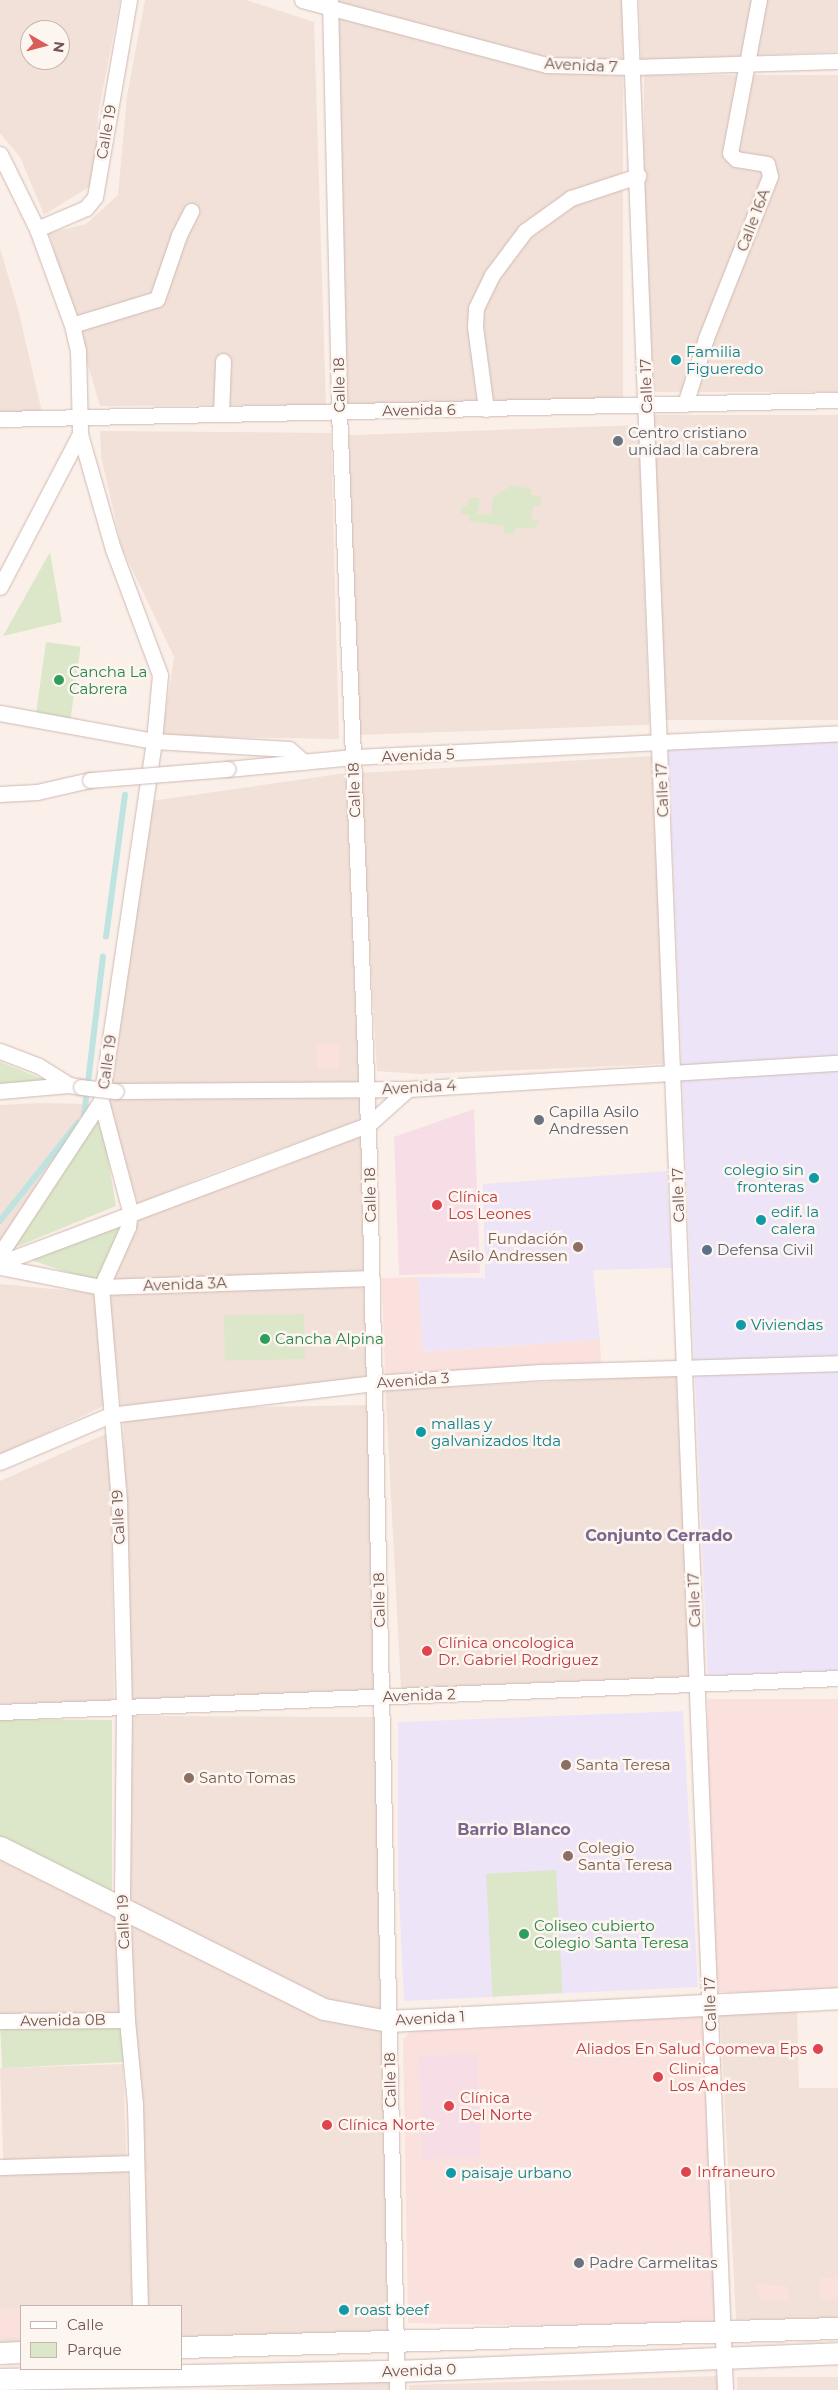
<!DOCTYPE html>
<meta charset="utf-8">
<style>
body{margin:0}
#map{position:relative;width:838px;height:2390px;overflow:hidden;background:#fbf0e9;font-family:Montserrat,sans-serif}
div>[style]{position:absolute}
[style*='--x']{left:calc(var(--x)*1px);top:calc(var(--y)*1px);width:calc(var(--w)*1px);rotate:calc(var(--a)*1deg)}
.residential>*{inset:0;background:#f2e1d8;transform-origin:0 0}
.commercial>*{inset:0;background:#fae1de;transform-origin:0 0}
.education>*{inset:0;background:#ede5f7}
.medical>*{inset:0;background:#f7dde5;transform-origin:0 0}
.green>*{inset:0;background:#dbe7c8;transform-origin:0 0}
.stream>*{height:5.5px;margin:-2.75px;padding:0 2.75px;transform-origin:2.75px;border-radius:2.75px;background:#bfe3e1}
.roads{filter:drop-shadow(0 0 1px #ceb9b3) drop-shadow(0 0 1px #ceb9b3)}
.street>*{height:15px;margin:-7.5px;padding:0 7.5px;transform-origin:7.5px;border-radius:7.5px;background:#fff}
.secondary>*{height:21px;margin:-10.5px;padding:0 10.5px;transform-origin:10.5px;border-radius:10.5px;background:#fff}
.bridges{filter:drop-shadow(0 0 1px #ceb9b3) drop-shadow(0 0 1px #ceb9b3)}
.street-bridge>*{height:15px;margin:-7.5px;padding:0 7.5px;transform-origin:7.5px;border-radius:7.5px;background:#fff}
.dots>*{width:14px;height:14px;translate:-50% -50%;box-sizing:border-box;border:2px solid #fdf5ef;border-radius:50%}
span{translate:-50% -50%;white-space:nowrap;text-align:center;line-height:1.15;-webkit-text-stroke:5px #fdf5ef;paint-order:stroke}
.street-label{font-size:15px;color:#73554f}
.culture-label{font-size:15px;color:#0d838f}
.left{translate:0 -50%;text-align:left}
.right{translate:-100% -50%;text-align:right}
.worship-label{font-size:15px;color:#5b616d}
.leisure-label{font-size:15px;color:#27864d}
.health-label{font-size:15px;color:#be3a42}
.education-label{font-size:15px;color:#785e54}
.service-label{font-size:15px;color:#4e5e75}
.neighbourhood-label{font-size:16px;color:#7a668e;font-weight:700}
.legend{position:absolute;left:20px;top:2305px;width:162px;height:65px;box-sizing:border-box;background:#fdf5ef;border:1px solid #c6b5af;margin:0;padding:6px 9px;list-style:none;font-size:15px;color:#73554f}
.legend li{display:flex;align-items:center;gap:10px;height:25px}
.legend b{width:25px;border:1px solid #c6b5af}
.north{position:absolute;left:20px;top:20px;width:50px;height:50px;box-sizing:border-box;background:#fdf5ef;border:1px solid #c6b5af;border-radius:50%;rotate:98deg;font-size:14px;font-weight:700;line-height:20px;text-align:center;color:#73554f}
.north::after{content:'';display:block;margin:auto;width:18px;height:22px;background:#d85e5a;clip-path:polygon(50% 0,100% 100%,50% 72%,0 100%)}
</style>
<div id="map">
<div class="residential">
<div style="clip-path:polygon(evenodd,0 0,120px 0,98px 115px,95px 180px,89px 187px,44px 215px,20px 157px,0 133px,0 0,30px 30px,60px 30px,60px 60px,30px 60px,30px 30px)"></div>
<div style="clip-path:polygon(145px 0,246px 0,314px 22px,326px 405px,100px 406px,49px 233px,86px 224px,118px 195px,127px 96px)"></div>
<div style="left:338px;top:0;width:285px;height:405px"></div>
<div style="clip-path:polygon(639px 0,838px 0,838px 52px,641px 60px)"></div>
<div style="left:838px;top:75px;width:317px;height:194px;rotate:90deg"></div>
<div style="clip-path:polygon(0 248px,18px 309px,42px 412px,0 413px)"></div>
<div style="left:838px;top:415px;width:305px;height:186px;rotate:90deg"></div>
<div style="left:639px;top:425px;width:300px;height:294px;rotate:88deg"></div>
<div style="clip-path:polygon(100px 431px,331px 433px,339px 739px,162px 736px,174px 657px,122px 548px,101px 456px)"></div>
<div style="clip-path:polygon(652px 756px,665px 1064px,420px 1074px,377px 1071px,359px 773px)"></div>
<div style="clip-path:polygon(346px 773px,359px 1083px,107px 1087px,151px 801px)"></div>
<div style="clip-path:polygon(359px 1092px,361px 1120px,210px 1174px,138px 1204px,106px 1100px)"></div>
<div style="clip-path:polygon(38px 1103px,97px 1104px,0 1250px,0 1105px)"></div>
<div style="clip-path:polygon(365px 1129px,364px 1274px,107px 1283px,133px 1226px,144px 1213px,280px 1168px)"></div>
<div style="clip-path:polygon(0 1284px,96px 1293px,108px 1404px,0 1455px)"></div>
<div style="clip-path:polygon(364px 1286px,367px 1379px,121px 1406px,108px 1294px)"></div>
<div style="left:676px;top:1375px;width:310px;height:291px;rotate:87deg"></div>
<div style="left:370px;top:1405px;width:291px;height:247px;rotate:89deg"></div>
<div style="clip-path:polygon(110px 1432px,114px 1705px,0 1704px,0 1481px)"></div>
<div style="clip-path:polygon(127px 1716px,376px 1717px,383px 2015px,330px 2002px,127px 1905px)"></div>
<div style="clip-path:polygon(0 1857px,118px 1911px,122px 2015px,0 2015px)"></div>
<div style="clip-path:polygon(127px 1917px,383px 2029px,389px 2338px,181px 2341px,181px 2306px,143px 2306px)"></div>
<div style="clip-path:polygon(797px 2010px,799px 2088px,838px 2088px,838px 2318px,736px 2320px,720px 2013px)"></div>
<div style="left:123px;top:2064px;width:95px;height:123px;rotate:88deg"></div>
<div style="clip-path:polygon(127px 2168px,133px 2306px,21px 2306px,21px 2348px,0 2348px,0 2171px)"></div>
<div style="clip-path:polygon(718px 2376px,719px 2390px,409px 2390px,409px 2385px)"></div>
<div style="left:737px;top:2377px;width:101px;height:13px"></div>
<div style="clip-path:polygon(390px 2380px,391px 2390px,205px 2390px)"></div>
</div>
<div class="commercial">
<div style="left:317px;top:1044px;width:22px;height:25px"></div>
<div style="clip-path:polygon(418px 1277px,424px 1352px,600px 1339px,601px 1364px,385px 1375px,382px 1278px)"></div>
<div style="left:838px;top:1699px;width:293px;height:130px;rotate:90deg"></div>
<div style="clip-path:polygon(706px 2012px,722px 2330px,408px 2323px,403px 2040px,412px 2029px)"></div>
<div style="clip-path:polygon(838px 2277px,838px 2299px,821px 2299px,819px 2278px)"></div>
<div style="clip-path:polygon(756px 2284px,787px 2286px,788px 2301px,760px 2301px)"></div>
<div style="left:21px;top:2309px;width:28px;height:21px;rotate:90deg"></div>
</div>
<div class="education">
<div style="clip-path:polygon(838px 740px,838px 1676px,708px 1681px,668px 745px)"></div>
<div style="clip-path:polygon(667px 1171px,672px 1268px,593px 1270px,600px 1339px,423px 1352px,418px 1277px,485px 1278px,483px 1184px)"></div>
<div style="clip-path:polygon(683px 1711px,698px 1987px,404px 2001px,398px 1875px,398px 1722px)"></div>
</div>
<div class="medical">
<div style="clip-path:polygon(474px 1109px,480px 1273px,399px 1275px,394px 1137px)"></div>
<div style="left:477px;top:2054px;width:103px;height:58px;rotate:88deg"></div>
</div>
<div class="green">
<div style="clip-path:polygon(512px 485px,532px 489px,531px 495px,541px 496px,540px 506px,533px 506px,531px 519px,540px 520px,534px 528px,515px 528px,514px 533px,505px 534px,503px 526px,469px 521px,470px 515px,461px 514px,462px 506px,467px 506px,469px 498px,480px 498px,477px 514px,491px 515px,493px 498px)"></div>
<div style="clip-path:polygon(50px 552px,62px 622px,3px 636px)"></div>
<div style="left:46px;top:642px;width:35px;height:73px;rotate:8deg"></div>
<div style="clip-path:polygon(0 1062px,53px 1083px,0 1090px)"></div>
<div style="clip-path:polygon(100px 1111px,116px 1206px,11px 1249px)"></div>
<div style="clip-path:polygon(126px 1219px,99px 1283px,31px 1260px,49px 1252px)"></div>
<div style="left:304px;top:1314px;width:45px;height:80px;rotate:89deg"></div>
<div style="clip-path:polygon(0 1719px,112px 1720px,112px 1894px,0 1839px)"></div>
<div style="left:556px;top:1870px;width:123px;height:70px;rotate:87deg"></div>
<div style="left:122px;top:2021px;width:41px;height:122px;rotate:87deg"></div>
</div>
<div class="stream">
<div style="--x:106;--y:937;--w:143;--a:-82.4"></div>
<div style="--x:84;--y:1116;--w:160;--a:-83.2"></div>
<div style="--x:0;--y:1221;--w:125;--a:-51.5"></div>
</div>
<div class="roads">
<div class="street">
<div style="--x:302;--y:0;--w:253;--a:14.9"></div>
<div style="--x:547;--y:65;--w:85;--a:1.3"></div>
<div style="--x:632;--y:67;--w:206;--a:-1.7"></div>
<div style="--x:330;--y:0;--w:412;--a:88.7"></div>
<div style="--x:339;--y:412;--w:714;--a:87.67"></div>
<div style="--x:368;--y:1125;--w:1265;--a:88.69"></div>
<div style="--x:629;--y:0;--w:2392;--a:87.7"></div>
<div style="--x:0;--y:154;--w:84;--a:63.7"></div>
<div style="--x:37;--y:229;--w:102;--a:70"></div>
<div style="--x:72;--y:325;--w:26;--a:77"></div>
<div style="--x:78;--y:350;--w:84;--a:88.6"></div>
<div style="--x:80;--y:434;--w:120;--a:74"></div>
<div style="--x:113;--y:549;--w:134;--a:69.5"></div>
<div style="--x:160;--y:675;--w:66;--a:95.2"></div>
<div style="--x:154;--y:741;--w:364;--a:98.4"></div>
<div style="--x:101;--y:1101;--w:114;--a:75.2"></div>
<div style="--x:130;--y:1211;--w:16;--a:97"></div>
<div style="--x:128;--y:1227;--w:66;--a:114.2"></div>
<div style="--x:101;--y:1287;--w:217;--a:85.2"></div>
<div style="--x:119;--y:1503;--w:204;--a:88.6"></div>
<div style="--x:124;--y:1707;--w:198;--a:90.6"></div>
<div style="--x:122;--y:1905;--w:115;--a:87.5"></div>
<div style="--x:127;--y:2020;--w:85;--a:84.6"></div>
<div style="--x:135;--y:2105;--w:201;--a:88.6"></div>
<div style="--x:37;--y:229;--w:53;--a:-23.2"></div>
<div style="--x:86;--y:208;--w:14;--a:-51"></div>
<div style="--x:95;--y:197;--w:200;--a:-80.2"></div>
<div style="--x:72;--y:325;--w:89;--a:-17"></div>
<div style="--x:157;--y:299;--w:68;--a:-71"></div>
<div style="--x:179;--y:235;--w:27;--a:-63"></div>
<div style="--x:685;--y:404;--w:69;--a:-72.3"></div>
<div style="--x:706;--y:338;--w:174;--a:-68.4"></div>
<div style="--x:770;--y:176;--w:12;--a:-104"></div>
<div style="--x:767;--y:164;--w:31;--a:-171"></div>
<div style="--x:736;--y:159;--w:8;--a:-135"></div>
<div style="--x:730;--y:153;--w:156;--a:-79.3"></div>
<div style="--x:486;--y:409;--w:83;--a:-97.6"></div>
<div style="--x:475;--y:327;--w:19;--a:-87"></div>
<div style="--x:476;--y:308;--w:37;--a:-64"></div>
<div style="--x:492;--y:275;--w:55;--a:-53.1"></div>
<div style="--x:525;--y:231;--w:57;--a:-35.7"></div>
<div style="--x:571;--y:198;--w:71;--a:-18.2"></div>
<div style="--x:221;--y:414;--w:53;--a:-87.8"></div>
<div style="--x:0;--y:419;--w:838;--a:-1.3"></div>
<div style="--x:0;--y:587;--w:173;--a:-62.4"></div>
<div style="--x:0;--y:713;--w:157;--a:10.3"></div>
<div style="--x:154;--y:741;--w:135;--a:3.4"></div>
<div style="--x:289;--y:749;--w:20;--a:41"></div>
<div style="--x:228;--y:769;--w:126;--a:-5.5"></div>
<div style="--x:353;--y:757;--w:486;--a:-2.8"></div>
<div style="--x:0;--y:794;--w:37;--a:-3"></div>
<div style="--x:37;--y:792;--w:54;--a:-12.8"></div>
<div style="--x:0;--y:1051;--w:42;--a:21"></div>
<div style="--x:39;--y:1066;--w:36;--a:32"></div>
<div style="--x:0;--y:1091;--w:69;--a:-5"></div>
<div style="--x:69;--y:1085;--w:12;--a:9"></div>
<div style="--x:116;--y:1091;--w:292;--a:-0.4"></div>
<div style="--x:408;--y:1089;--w:431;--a:-3.5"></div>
<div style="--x:0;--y:1254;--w:183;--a:-56.6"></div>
<div style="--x:0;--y:1263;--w:393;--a:-20.6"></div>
<div style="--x:368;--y:1125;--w:54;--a:-42"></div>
<div style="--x:0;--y:1267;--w:103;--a:11.2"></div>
<div style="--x:101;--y:1287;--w:271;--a:-1.9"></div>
<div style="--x:0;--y:1462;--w:120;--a:-23.1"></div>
<div style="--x:110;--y:1415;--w:266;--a:-6.9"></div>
<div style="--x:374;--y:1383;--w:167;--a:-3.8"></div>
<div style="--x:541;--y:1372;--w:297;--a:-1.7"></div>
<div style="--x:0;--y:1712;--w:839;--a:-2.32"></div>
<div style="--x:0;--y:2021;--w:127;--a:-0.5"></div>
<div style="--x:0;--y:2167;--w:136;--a:-1.7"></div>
</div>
<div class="secondary">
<div style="--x:0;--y:1847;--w:362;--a:26.6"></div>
<div style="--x:324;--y:2009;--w:65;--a:10.6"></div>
<div style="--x:388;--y:2021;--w:451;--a:-2.9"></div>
<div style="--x:181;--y:2347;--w:657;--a:-1.66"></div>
<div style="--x:0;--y:2353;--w:21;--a:-3"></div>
<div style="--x:0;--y:2379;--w:396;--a:-1.2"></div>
<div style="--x:396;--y:2371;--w:442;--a:-2.3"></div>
</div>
</div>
<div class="bridges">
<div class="street-bridge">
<div style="--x:90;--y:780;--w:138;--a:-4.6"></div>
<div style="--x:81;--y:1087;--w:35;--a:7"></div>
</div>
</div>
<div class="dots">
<div style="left:676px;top:360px;background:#0f9aa8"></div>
<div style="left:618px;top:441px;background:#6b7280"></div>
<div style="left:59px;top:680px;background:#2e9e5b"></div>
<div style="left:539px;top:1120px;background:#6b7280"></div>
<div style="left:814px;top:1178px;background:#0f9aa8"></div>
<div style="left:437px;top:1205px;background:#e0444e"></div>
<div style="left:761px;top:1220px;background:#0f9aa8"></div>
<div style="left:578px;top:1247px;background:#8d6e63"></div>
<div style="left:707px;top:1250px;background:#5c6f8a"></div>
<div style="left:741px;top:1325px;background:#0f9aa8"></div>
<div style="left:265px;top:1339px;background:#2e9e5b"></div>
<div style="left:421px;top:1432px;background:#0f9aa8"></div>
<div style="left:427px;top:1651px;background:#e0444e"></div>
<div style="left:566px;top:1765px;background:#8d6e63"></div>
<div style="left:189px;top:1778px;background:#8d6e63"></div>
<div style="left:568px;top:1856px;background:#8d6e63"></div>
<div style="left:524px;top:1934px;background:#2e9e5b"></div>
<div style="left:818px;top:2049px;background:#e0444e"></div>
<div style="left:658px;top:2077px;background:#e0444e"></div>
<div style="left:449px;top:2106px;background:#e0444e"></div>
<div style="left:327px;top:2125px;background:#e0444e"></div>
<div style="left:686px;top:2172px;background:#e0444e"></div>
<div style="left:451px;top:2173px;background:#0f9aa8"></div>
<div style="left:579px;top:2263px;background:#6b7280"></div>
<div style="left:344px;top:2310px;background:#0f9aa8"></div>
</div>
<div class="street-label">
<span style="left:581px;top:65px;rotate:3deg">Avenida 7</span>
<span style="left:106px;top:132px;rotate:-80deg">Calle 19</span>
<span style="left:753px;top:220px;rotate:-69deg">Calle 16A</span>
<span style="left:339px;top:385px;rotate:-91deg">Calle 18</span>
<span style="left:646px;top:386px;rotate:-92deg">Calle 17</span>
<span style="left:419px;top:410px;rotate:-1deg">Avenida 6</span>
<span style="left:418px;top:755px;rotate:-2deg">Avenida 5</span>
<span style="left:354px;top:790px;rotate:-92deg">Calle 18</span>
<span style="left:662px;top:790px;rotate:-92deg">Calle 17</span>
<span style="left:107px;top:1062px;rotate:-82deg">Calle 19</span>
<span style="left:419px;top:1087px;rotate:-3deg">Avenida 4</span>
<span style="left:370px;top:1195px;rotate:-91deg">Calle 18</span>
<span style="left:678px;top:1195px;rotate:-92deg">Calle 17</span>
<span style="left:185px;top:1284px;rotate:-2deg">Avenida 3A</span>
<span style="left:413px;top:1380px;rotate:-4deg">Avenida 3</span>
<span style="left:118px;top:1517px;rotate:-93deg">Calle 19</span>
<span style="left:379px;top:1600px;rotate:-91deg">Calle 18</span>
<span style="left:694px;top:1600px;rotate:-92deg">Calle 17</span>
<span style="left:419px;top:1695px;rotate:-2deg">Avenida 2</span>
<span style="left:123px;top:1922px;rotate:-92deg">Calle 19</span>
<span style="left:710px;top:2004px;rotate:-92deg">Calle 17</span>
<span style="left:430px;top:2018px;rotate:-3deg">Avenida 1</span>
<span style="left:63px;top:2020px;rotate:-1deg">Avenida 0B</span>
<span style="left:390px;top:2080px;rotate:-91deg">Calle 18</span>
<span style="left:419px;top:2370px;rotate:-2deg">Avenida 0</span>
</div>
<div class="culture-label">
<span class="left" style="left:686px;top:360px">Familia<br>Figueredo</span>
<span class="right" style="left:804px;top:1178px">colegio sin<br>fronteras</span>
<span class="left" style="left:771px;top:1220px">edif. la<br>calera</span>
<span class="left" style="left:751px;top:1325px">Viviendas</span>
<span class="left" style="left:431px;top:1432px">mallas y<br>galvanizados ltda</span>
<span class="left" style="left:461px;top:2173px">paisaje urbano</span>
<span class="left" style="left:354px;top:2310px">roast beef</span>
</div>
<div class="worship-label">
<span class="left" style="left:628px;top:441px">Centro cristiano<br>unidad la cabrera</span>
<span class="left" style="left:549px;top:1120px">Capilla Asilo<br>Andressen</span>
<span class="left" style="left:589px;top:2263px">Padre Carmelitas</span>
</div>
<div class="leisure-label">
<span class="left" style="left:69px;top:680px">Cancha La<br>Cabrera</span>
<span class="left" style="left:275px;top:1339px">Cancha Alpina</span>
<span class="left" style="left:534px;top:1934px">Coliseo cubierto<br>Colegio Santa Teresa</span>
</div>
<div class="health-label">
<span class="left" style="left:448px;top:1205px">Clínica<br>Los Leones</span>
<span class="left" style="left:438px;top:1651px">Clínica oncologica<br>Dr. Gabriel Rodriguez</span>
<span class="right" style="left:807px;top:2049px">Aliados En Salud Coomeva Eps</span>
<span class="left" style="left:669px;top:2077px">Clinica<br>Los Andes</span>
<span class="left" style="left:460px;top:2106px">Clínica<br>Del Norte</span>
<span class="left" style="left:338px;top:2125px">Clínica Norte</span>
<span class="left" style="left:697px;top:2172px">Infraneuro</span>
</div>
<div class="education-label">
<span class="right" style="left:568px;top:1247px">Fundación<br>Asilo Andressen</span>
<span class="left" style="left:576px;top:1765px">Santa Teresa</span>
<span class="left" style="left:199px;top:1778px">Santo Tomas</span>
<span class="left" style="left:578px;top:1856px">Colegio<br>Santa Teresa</span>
</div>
<div class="service-label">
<span class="left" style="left:717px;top:1250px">Defensa Civil</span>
</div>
<div class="neighbourhood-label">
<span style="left:659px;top:1536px">Conjunto Cerrado</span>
<span style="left:514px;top:1830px">Barrio Blanco</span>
</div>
<ul class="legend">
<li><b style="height:6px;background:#fff"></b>Calle</li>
<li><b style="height:14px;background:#dbe7c8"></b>Parque</li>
</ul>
<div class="north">N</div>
</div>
